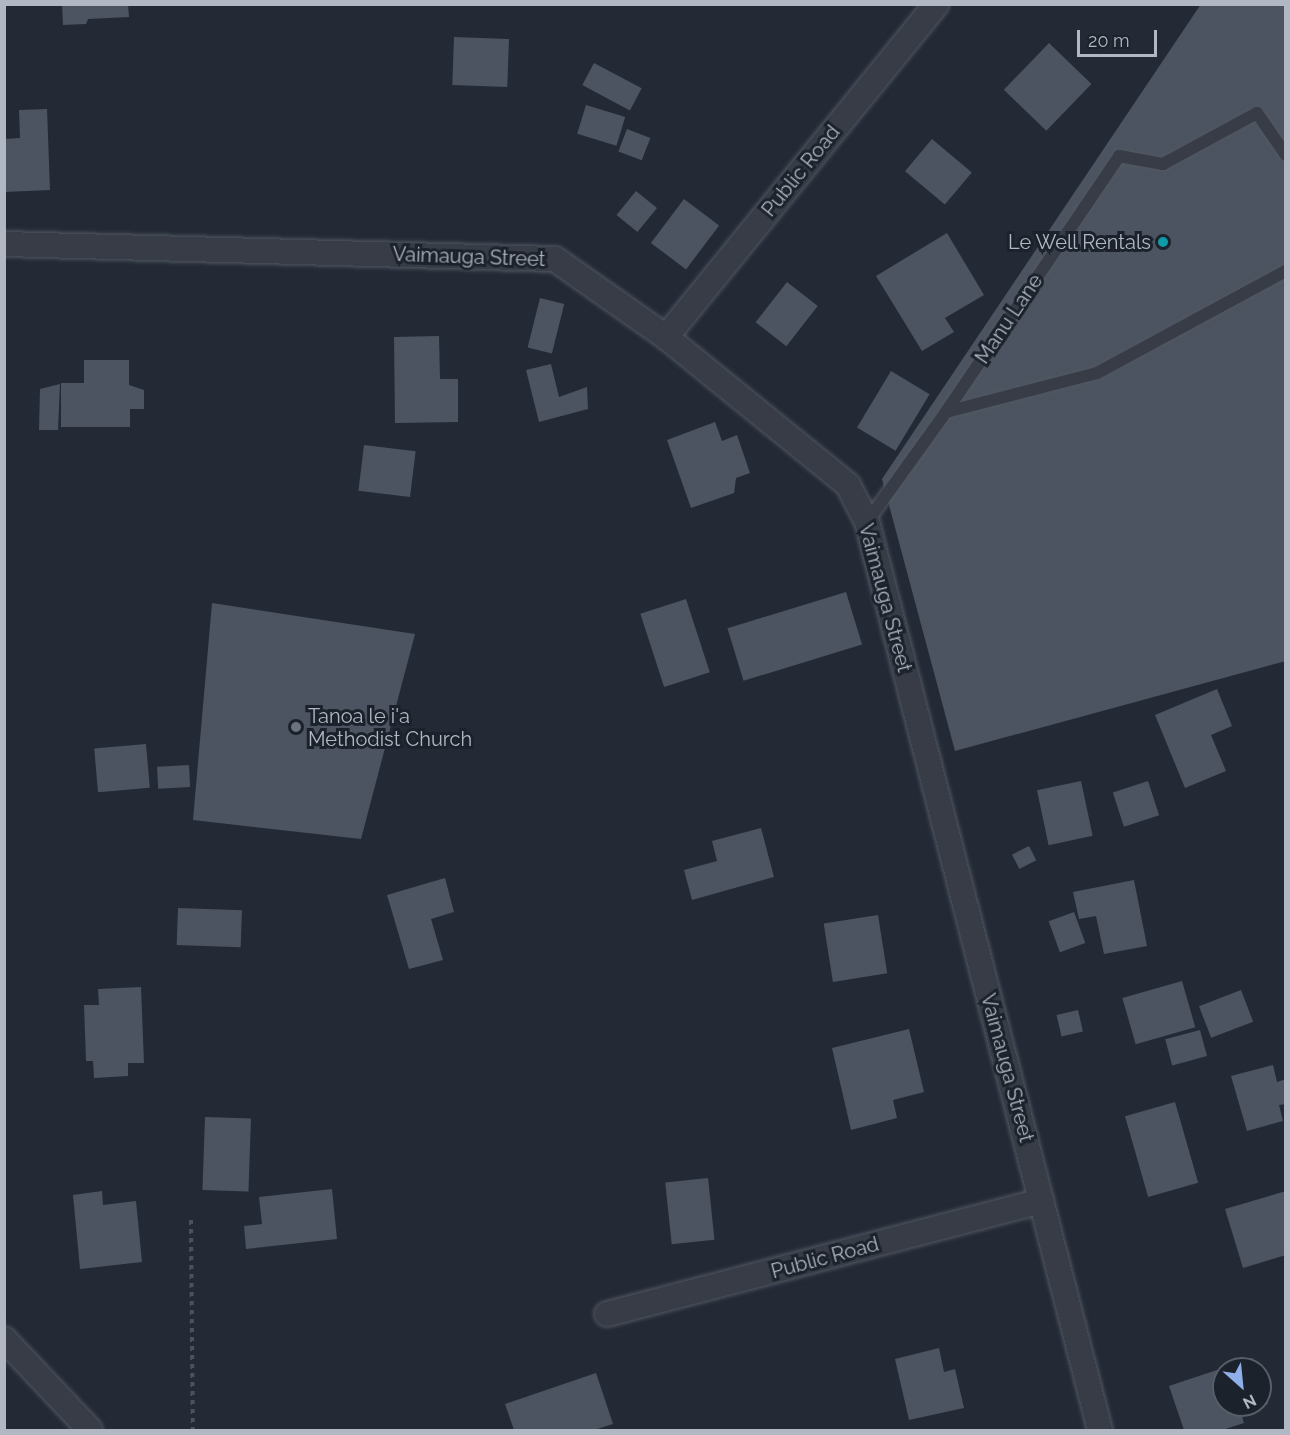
<!DOCTYPE html>
<style>
body{margin:0}
#map{position:relative;width:1290px;height:1435px;overflow:hidden;background:#232a36;font-family:Raleway,sans-serif}
div>[style]{position:absolute}
[style*='--x']{left:calc(var(--x)*1px);top:calc(var(--y)*1px);width:calc(var(--w)*1px);rotate:calc(var(--a)*1deg)}
.building>*{inset:0;background:#4c5461;transform-origin:0 0}
.path>*{height:4px;margin-top:-2px;transform-origin:0;background:repeating-linear-gradient(90deg,#475558 0 4.5px,transparent 0 9px)}
.roads{filter:drop-shadow(0 0 2px #515761) drop-shadow(0 0 2px #515761)}
.service>*{height:12px;margin:-6px;padding:0 6px;transform-origin:6px;border-radius:6px;background:#373c46}
.minor>*{height:24px;margin:-12px;padding:0 12px;transform-origin:12px;border-radius:12px;background:#373c46}
.dots>*{width:16px;height:16px;translate:-50% -50%;box-sizing:border-box;border:3px solid #1c222b;border-radius:50%}
span{translate:-50% -50%;white-space:nowrap;text-align:center;line-height:1.15;-webkit-text-stroke:6px #1c222b;paint-order:stroke}
.street-label{font-size:20px;color:#b1b7c3}
.poi-label{font-size:20px;color:#b1b7c3}
.right{translate:-100% -50%;text-align:right}
.left{translate:0 -50%;text-align:left}
.frame{position:absolute;inset:0;border:6px solid #b1b7c3;pointer-events:none}
.north{position:absolute;left:1212px;top:1357px;width:60px;height:60px;box-sizing:border-box;background:#1c222b;border:2px solid #585e68;border-radius:50%;rotate:153deg;font-size:16px;font-weight:700;line-height:24px;text-align:center;color:#b1b7c3}
.north::after{content:'';display:block;margin:auto;width:21px;height:27px;background:#8fafea;clip-path:polygon(50% 0,100% 100%,50% 72%,0 100%)}
.scale{position:absolute;left:1077px;top:30px;width:80px;height:27px;box-sizing:border-box;border:3px solid #b1b7c3;border-top:0;padding-left:8px;font-size:18px;line-height:21px;white-space:nowrap;color:#b1b7c3;-webkit-text-stroke:4px #1c222b;paint-order:stroke}
</style>
<div id="map">
<div class="building">
<div style="clip-path:polygon(62px 4px,128px 4px,129px 17px,88px 19px,86px 24px,63px 25px)"></div>
<div style="clip-path:polygon(1201px 4px,1286px 4px,1286px 661px,955px 751px,882px 479px)"></div>
<div style="left:454px;top:37px;width:55px;height:48px;rotate:2deg"></div>
<div style="left:1049px;top:43px;width:59px;height:65px;rotate:44deg"></div>
<div style="left:594px;top:63px;width:54px;height:25px;rotate:28deg"></div>
<div style="left:586px;top:105px;width:41px;height:30px;rotate:17deg"></div>
<div style="clip-path:polygon(47px 109px,50px 190px,4px 192px,4px 139px,20px 138px,19px 110px)"></div>
<div style="left:627px;top:129px;width:25px;height:24px;rotate:21deg"></div>
<div style="left:932px;top:139px;width:52px;height:42px;rotate:40deg"></div>
<div style="left:636px;top:191px;width:27px;height:31px;rotate:39deg"></div>
<div style="left:684px;top:199px;width:44px;height:55px;rotate:37deg"></div>
<div style="clip-path:polygon(947px 233px,984px 295px,945px 318px,954px 332px,922px 351px,876px 276px)"></div>
<div style="left:787px;top:282px;width:39px;height:51px;rotate:38deg"></div>
<div style="left:540px;top:298px;width:25px;height:51px;rotate:14deg"></div>
<div style="clip-path:polygon(439px 336px,440px 379px,458px 379px,458px 422px,395px 423px,394px 337px)"></div>
<div style="clip-path:polygon(84px 360px,129px 360px,129px 385px,144px 390px,144px 409px,130px 409px,130px 427px,61px 427px,61px 383px,84px 383px)"></div>
<div style="clip-path:polygon(551px 364px,559px 397px,587px 387px,588px 409px,539px 422px,526px 370px)"></div>
<div style="left:891px;top:371px;width:45px;height:66px;rotate:31deg"></div>
<div style="clip-path:polygon(60px 384px,58px 430px,39px 430px,40px 389px)"></div>
<div style="clip-path:polygon(715px 422px,722px 441px,737px 435px,750px 473px,736px 478px,734px 493px,691px 508px,667px 440px)"></div>
<div style="left:364px;top:445px;width:52px;height:46px;rotate:7deg"></div>
<div style="left:846px;top:592px;width:55px;height:124px;rotate:73deg"></div>
<div style="left:686px;top:599px;width:77px;height:48px;rotate:72deg"></div>
<div style="clip-path:polygon(212px 603px,415px 634px,361px 839px,193px 820px)"></div>
<div style="clip-path:polygon(1217px 689px,1232px 726px,1211px 735px,1226px 771px,1185px 788px,1155px 715px)"></div>
<div style="left:146px;top:744px;width:44px;height:52px;rotate:85deg"></div>
<div style="left:189px;top:765px;width:22px;height:32px;rotate:87deg"></div>
<div style="left:1081px;top:781px;width:56px;height:45px;rotate:78deg"></div>
<div style="left:1148px;top:781px;width:36px;height:37px;rotate:72deg"></div>
<div style="clip-path:polygon(761px 828px,774px 877px,692px 900px,684px 870px,717px 861px,712px 841px)"></div>
<div style="left:1029px;top:846px;width:16px;height:19px;rotate:63deg"></div>
<div style="clip-path:polygon(445px 878px,454px 912px,431px 919px,443px 960px,409px 969px,387px 895px)"></div>
<div style="clip-path:polygon(1134px 880px,1147px 946px,1104px 954px,1096px 916px,1079px 919px,1073px 892px)"></div>
<div style="left:178px;top:908px;width:64px;height:37px;rotate:2deg"></div>
<div style="left:1074px;top:912px;width:33px;height:27px;rotate:70deg"></div>
<div style="left:878px;top:915px;width:59px;height:55px;rotate:81deg"></div>
<div style="left:1182px;top:981px;width:48px;height:62px;rotate:74deg"></div>
<div style="clip-path:polygon(141px 987px,144px 1063px,128px 1063px,128px 1076px,94px 1078px,93px 1061px,86px 1061px,84px 1005px,99px 1005px,98px 989px)"></div>
<div style="left:1241px;top:990px;width:34px;height:45px;rotate:69deg"></div>
<div style="left:1078px;top:1010px;width:22px;height:22px;rotate:77deg"></div>
<div style="clip-path:polygon(909px 1029px,924px 1092px,893px 1100px,897px 1118px,851px 1130px,832px 1048px)"></div>
<div style="left:1200px;top:1030px;width:27px;height:36px;rotate:75deg"></div>
<div style="clip-path:polygon(1273px 1065px,1277px 1082px,1286px 1079px,1286px 1104px,1279px 1105px,1283px 1121px,1247px 1131px,1231px 1076px)"></div>
<div style="left:1175px;top:1102px;width:84px;height:52px;rotate:74deg"></div>
<div style="left:205px;top:1117px;width:46px;height:73px;rotate:2deg"></div>
<div style="left:708px;top:1178px;width:62px;height:43px;rotate:84deg"></div>
<div style="clip-path:polygon(332px 1189px,337px 1239px,246px 1249px,244px 1226px,262px 1224px,259px 1197px)"></div>
<div style="clip-path:polygon(102px 1191px,103px 1205px,136px 1201px,142px 1262px,80px 1269px,73px 1195px)"></div>
<div style="clip-path:polygon(1286px 1191px,1286px 1255px,1243px 1268px,1225px 1209px)"></div>
<div style="clip-path:polygon(939px 1348px,944px 1372px,955px 1369px,964px 1408px,909px 1420px,895px 1359px)"></div>
<div style="clip-path:polygon(1253px 1358px,1257px 1369px,1224px 1369px,1224px 1405px,1260px 1405px,1260px 1380px,1268px 1404px,1241px 1413px,1244px 1423px,1222px 1430px,1184px 1430px,1169px 1386px)"></div>
<div style="clip-path:polygon(596px 1373px,613px 1424px,594px 1430px,514px 1430px,505px 1404px)"></div>
</div>
<div class="path">
<div style="--x:191;--y:1220;--w:210;--a:89.5"></div>
</div>
<div class="roads">
<div class="service">
<div style="--x:946;--y:412;--w:156;--a:-14.5"></div>
<div style="--x:1097;--y:373;--w:215;--a:-28.4"></div>
<div style="--x:867;--y:522;--w:135;--a:-54.3"></div>
<div style="--x:946;--y:412;--w:309;--a:-55.9"></div>
<div style="--x:1119;--y:156;--w:45;--a:10.3"></div>
<div style="--x:1163;--y:164;--w:107;--a:-28.5"></div>
<div style="--x:1257;--y:113;--w:51;--a:55.4"></div>
</div>
<div class="minor">
<div style="--x:4;--y:244;--w:551;--a:1.56"></div>
<div style="--x:555;--y:259;--w:136;--a:35.1"></div>
<div style="--x:666;--y:337;--w:235;--a:39.1"></div>
<div style="--x:848;--y:485;--w:42;--a:62.8"></div>
<div style="--x:867;--y:522;--w:937;--a:75.61"></div>
<div style="--x:666;--y:337;--w:429;--a:-50.9"></div>
<div style="--x:607;--y:1314;--w:449;--a:-14.6"></div>
<div style="--x:4;--y:1339;--w:125;--a:46.6"></div>
</div>
</div>
<div class="dots">
<div style="left:1163px;top:242px;background:#0f9aa8"></div>
<div style="left:296px;top:727px;background:#6b7280"></div>
</div>
<div class="street-label">
<span style="left:801px;top:171px;rotate:-51deg">Public Road</span>
<span style="left:469px;top:257px;rotate:2deg">Vaimauga Street</span>
<span style="left:1009px;top:319px;rotate:-56deg">Manu Lane</span>
<span style="left:885px;top:598px;rotate:75deg">Vaimauga Street</span>
<span style="left:1007px;top:1068px;rotate:75deg">Vaimauga Street</span>
<span style="left:825px;top:1258px;rotate:-15deg">Public Road</span>
</div>
<div class="poi-label">
<span class="right" style="left:1151px;top:242px">Le Well Rentals</span>
<span class="left" style="left:308px;top:728px">Tanoa le i'a<br>Methodist Church</span>
</div>
<div class="frame"></div>
<div class="north">N</div>
<div class="scale">20 m</div>
</div>
